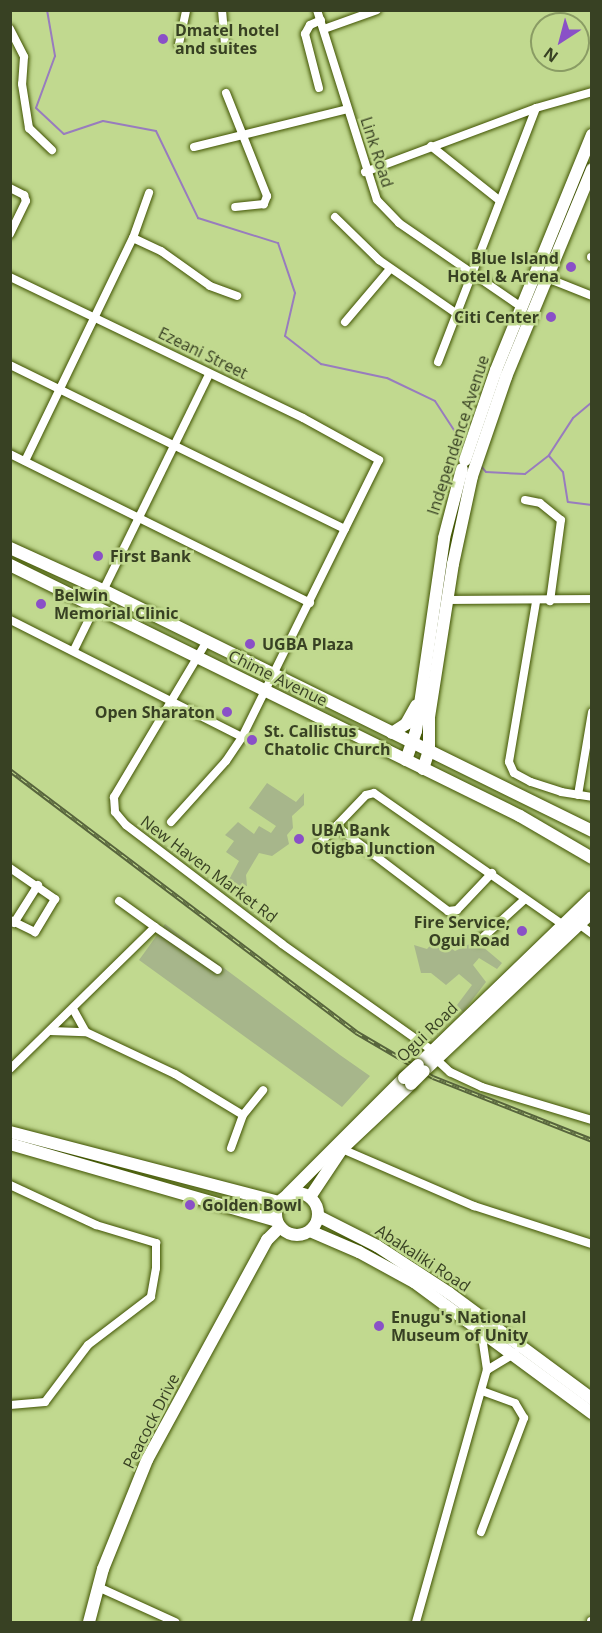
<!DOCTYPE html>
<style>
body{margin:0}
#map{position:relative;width:602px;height:1633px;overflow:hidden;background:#c1d98f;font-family:"Open Sans",sans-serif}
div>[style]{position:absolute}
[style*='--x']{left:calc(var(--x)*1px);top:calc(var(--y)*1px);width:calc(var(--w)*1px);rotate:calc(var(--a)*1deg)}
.green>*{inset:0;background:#a7b68b}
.stream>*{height:2px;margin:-1px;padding:0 1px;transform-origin:1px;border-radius:1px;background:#987cbe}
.roads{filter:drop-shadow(0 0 2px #405300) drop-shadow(0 0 2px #405300)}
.street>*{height:8px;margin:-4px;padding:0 4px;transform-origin:4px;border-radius:4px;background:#fff}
.secondary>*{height:12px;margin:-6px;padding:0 6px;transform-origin:6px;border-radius:6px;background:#fff}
.primary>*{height:12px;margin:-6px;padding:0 6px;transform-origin:6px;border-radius:6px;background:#fff}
.primary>.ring{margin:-6px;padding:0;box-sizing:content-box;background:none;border:12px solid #fff;border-radius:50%}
.rail>*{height:4.5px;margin-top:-2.25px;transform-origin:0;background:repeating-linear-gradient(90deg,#c1d98f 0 7px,#57643c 0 14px);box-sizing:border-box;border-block:2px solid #57643c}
.bridges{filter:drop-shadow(0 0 2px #405300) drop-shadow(0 0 2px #405300)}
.primary-bridge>*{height:12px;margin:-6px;padding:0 6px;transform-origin:6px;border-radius:6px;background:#fff}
.dots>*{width:16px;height:16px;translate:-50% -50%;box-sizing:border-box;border:3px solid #c1d98f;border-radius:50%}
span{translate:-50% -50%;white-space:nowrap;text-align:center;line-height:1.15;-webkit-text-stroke:5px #c1d98f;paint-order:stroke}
.poi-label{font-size:16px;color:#384123;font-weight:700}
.left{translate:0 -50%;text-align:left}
.right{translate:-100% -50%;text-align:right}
.street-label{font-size:16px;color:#384123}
.frame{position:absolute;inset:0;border:12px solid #384123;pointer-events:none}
.north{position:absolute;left:530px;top:12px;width:60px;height:60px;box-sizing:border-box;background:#c1d98f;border:2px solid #8a9c64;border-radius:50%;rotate:216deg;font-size:16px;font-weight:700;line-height:24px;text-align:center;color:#384123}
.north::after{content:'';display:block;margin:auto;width:21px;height:27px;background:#8a50c7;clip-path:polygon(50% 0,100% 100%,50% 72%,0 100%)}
</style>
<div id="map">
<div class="green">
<div style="clip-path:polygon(267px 783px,296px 802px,304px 793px,304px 805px,292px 816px,293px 828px,287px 835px,289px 844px,272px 856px,259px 853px,246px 875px,247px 886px,236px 893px,226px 885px,239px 861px,226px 852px,234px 841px,225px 835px,238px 822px,254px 834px,259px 826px,271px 833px,276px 826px,249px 808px)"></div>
<div style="clip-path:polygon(165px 924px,340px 1055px,370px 1076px,342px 1107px,139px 960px)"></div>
<div style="clip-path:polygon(437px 938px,455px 951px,476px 941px,502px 963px,497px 969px,479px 958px,473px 965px,486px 982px,463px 1012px,457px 1005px,472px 985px,459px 974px,446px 985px,431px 973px,421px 973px,414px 945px,427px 949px)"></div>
</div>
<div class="stream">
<div style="--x:47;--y:10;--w:47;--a:80.1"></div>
<div style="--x:55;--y:56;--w:55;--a:110.1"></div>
<div style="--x:36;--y:108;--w:38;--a:43"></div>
<div style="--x:64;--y:134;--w:41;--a:-18.4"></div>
<div style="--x:103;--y:121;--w:54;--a:10.7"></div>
<div style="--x:156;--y:131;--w:97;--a:64.2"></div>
<div style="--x:198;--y:218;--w:84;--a:17.4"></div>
<div style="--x:278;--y:243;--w:53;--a:71.2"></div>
<div style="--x:295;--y:293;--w:44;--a:103.1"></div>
<div style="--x:285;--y:336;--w:46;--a:37.9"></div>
<div style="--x:321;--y:364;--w:67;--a:12"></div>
<div style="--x:387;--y:378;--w:53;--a:25.6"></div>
<div style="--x:435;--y:401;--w:55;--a:56.9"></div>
<div style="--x:549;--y:456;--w:21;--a:49"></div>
<div style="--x:563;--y:472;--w:30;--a:81"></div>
<div style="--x:568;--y:502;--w:24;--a:7"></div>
<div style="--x:480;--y:465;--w:9;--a:49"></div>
<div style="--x:486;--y:472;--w:39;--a:3"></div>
<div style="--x:525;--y:474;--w:31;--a:-38"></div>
<div style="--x:549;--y:455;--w:44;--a:-57"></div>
<div style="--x:573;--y:418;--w:25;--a:-40"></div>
</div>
<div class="roads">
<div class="street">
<div style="--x:222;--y:10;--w:34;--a:85"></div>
<div style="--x:317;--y:10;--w:199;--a:72.5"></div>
<div style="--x:377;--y:200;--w:32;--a:46"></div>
<div style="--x:399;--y:223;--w:148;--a:34.5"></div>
<div style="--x:10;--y:29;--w:31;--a:63"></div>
<div style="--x:24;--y:57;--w:27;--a:94"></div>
<div style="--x:22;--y:84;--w:45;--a:81"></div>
<div style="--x:29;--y:128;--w:32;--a:44"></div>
<div style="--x:324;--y:29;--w:56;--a:-19.7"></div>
<div style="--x:179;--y:44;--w:35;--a:-78"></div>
<div style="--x:319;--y:88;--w:56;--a:-104.5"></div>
<div style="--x:305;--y:34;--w:10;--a:-61"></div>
<div style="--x:310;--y:25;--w:12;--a:-24"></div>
<div style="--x:226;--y:93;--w:111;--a:68.3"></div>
<div style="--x:267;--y:196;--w:9;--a:111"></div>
<div style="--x:264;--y:204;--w:29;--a:174"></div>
<div style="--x:431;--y:146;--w:87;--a:38.5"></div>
<div style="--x:194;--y:147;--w:158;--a:-13.9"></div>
<div style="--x:365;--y:172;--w:183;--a:-20.5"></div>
<div style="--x:536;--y:108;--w:58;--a:-15.9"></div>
<div style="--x:10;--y:188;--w:16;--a:27"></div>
<div style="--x:24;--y:195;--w:6;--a:72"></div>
<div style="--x:26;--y:201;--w:37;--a:116"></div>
<div style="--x:335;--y:217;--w:62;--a:44.3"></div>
<div style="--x:379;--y:260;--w:95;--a:34.7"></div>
<div style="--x:133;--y:238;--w:31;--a:25"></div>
<div style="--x:161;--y:251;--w:60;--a:35.5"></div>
<div style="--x:210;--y:286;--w:29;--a:20"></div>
<div style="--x:591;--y:257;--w:1;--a:0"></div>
<div style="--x:10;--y:277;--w:325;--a:25.7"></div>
<div style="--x:303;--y:418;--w:87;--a:28.9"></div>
<div style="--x:379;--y:460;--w:309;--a:116.3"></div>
<div style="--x:242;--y:737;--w:260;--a:-153.2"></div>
<div style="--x:547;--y:278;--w:48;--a:21.8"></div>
<div style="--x:345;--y:322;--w:70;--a:-49.7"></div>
<div style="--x:438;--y:362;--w:272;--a:-68.9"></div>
<div style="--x:10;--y:365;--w:373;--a:26.1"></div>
<div style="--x:10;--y:454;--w:335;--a:26.4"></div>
<div style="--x:25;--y:461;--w:248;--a:-64.2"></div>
<div style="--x:133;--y:238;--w:48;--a:-70.4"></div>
<div style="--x:525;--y:500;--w:15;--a:11"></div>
<div style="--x:540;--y:503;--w:27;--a:39"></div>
<div style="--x:561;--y:520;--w:82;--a:97.7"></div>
<div style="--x:448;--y:600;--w:144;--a:-0.4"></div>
<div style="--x:536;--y:602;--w:162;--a:99.6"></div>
<div style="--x:509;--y:762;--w:12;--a:66"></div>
<div style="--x:514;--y:773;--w:19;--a:28"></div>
<div style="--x:531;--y:782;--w:32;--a:18"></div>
<div style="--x:561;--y:792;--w:31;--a:9"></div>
<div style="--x:207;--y:641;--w:182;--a:120.8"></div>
<div style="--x:114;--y:797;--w:15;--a:86"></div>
<div style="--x:115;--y:812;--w:17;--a:50"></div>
<div style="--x:126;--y:825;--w:196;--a:37.3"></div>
<div style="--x:282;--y:944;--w:185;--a:35.3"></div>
<div style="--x:74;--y:650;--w:307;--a:-63.9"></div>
<div style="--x:578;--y:795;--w:84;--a:-80.4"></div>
<div style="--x:171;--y:822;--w:82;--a:-48"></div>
<div style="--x:226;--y:761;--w:29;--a:-56"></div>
<div style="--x:336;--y:826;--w:141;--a:37.2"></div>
<div style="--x:448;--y:911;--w:9;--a:-6"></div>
<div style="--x:457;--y:910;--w:51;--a:-46.6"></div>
<div style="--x:320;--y:843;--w:66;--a:-46.2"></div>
<div style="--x:366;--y:795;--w:8;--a:-14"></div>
<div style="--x:374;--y:793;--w:233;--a:34.9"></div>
<div style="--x:10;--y:868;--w:55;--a:34.6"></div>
<div style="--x:55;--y:899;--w:39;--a:121"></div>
<div style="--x:35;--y:932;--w:28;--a:-154"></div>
<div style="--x:119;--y:901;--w:44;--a:35.8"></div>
<div style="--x:575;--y:921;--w:21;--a:37"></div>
<div style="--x:14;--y:923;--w:45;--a:-57.7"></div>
<div style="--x:479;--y:941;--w:62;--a:-42.4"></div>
<div style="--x:73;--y:1009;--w:26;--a:61"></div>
<div style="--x:86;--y:1032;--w:98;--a:25.3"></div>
<div style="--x:175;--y:1074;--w:79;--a:31.1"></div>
<div style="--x:50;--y:1031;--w:36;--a:2"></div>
<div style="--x:437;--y:1060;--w:18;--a:43"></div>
<div style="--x:450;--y:1072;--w:35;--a:25"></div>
<div style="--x:482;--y:1087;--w:115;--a:16.7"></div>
<div style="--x:10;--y:1069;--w:203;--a:-44.4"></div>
<div style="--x:155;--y:927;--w:76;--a:34.3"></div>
<div style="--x:231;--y:1148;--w:35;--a:-70"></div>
<div style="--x:243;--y:1115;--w:32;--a:-51"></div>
<div style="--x:342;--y:1149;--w:144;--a:23.4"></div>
<div style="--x:474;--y:1206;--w:124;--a:17.9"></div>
<div style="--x:10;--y:1185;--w:95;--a:24.9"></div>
<div style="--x:96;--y:1225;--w:63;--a:16.7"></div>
<div style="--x:156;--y:1243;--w:25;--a:90"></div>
<div style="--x:156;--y:1268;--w:29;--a:100"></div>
<div style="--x:151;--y:1297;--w:79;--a:142.7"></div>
<div style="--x:88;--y:1345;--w:71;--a:127"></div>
<div style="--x:45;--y:1402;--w:35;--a:175"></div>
<div style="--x:487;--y:1370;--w:33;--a:-31"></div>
<div style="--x:481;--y:1532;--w:122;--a:-69.3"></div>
<div style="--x:524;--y:1418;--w:17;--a:-121"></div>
<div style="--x:515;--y:1403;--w:35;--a:-160"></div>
<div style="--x:98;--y:1587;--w:85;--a:24.4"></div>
<div style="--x:416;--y:1622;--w:262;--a:-74.3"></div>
<div style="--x:487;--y:1370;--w:40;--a:-98.5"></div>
<div style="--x:591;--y:1622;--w:1;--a:-90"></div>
</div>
<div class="secondary">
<div style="--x:89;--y:1622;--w:55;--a:-75.2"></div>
<div style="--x:103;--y:1569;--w:118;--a:-68"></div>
<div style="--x:147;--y:1460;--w:251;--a:-61.4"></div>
<div style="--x:267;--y:1240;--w:18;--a:-45"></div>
</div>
<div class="primary">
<div style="--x:465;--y:460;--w:95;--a:-71"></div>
<div style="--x:496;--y:370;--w:254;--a:-67.8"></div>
<div style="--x:10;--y:548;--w:104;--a:24.4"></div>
<div style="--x:105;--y:591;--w:543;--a:26.23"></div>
<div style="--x:10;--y:565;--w:568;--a:26.2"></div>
<div style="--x:520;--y:816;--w:83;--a:30.3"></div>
<div style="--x:392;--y:733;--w:17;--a:-33"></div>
<div style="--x:406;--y:724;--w:21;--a:-61"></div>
<div style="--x:406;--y:760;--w:31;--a:-71"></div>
<div style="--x:416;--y:731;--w:195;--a:-81.7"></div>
<div style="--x:444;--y:538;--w:71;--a:-75.4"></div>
<div style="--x:423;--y:769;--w:20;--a:-72"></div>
<div style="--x:429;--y:750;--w:33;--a:-90"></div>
<div style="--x:429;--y:717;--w:155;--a:-81.1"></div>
<div style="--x:453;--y:564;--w:90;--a:-77.8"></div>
<div style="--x:472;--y:476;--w:105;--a:-71"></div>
<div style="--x:506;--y:377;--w:225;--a:-67.5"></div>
<div style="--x:418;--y:1065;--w:242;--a:-44"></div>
<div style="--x:424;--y:1071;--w:231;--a:-43.4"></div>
<div style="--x:10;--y:1132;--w:278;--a:14.6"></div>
<div style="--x:10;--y:1144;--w:277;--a:16.1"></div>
<div class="ring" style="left:276px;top:1193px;width:30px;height:30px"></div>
<div style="--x:288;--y:1194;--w:164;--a:-45"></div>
<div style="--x:310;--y:1197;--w:58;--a:-56.3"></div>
<div style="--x:342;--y:1149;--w:95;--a:-43.3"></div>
<div style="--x:318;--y:1216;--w:66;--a:27"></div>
<div style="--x:377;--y:1246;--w:86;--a:33.1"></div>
<div style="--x:449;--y:1293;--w:178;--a:36.5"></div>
<div style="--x:310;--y:1231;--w:53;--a:23.2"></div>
<div style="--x:359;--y:1252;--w:63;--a:28.6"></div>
<div style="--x:414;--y:1282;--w:221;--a:36.4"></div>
</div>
</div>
<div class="rail">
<div style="--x:10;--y:770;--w:434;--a:37.1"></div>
<div style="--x:356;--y:1032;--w:89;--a:30.3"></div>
<div style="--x:433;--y:1077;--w:171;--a:21.6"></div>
</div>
<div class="bridges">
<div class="primary-bridge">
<div style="--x:404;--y:1078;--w:19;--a:-43"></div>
<div style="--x:411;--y:1084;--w:18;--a:-45"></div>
</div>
</div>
<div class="dots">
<div style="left:163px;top:39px;background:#8a50c7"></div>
<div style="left:571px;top:267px;background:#8a50c7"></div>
<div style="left:551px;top:317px;background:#8a50c7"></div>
<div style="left:98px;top:556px;background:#8a50c7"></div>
<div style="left:41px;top:604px;background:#8a50c7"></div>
<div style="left:250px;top:644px;background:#8a50c7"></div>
<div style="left:227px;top:712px;background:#8a50c7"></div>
<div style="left:252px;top:740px;background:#8a50c7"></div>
<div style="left:299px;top:839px;background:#8a50c7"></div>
<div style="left:522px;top:931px;background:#8a50c7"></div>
<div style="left:190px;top:1205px;background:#8a50c7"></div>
<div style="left:379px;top:1326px;background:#8a50c7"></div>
</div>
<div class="poi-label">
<span class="left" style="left:175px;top:39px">Dmatel hotel<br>and suites</span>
<span class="right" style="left:559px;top:267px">Blue Island<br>Hotel &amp; Arena</span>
<span class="right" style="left:539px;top:317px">Citi Center</span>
<span class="left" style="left:110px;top:556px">First Bank</span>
<span class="left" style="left:54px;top:604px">Belwin<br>Memorial Clinic</span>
<span class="left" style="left:262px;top:644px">UGBA Plaza</span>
<span class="right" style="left:215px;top:712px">Open Sharaton</span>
<span class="left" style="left:264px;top:740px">St. Callistus<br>Chatolic Church</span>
<span class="left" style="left:311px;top:839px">UBA Bank<br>Otigba Junction</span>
<span class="right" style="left:510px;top:931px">Fire Service,<br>Ogui Road</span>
<span class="left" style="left:202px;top:1205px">Golden Bowl</span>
<span class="left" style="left:391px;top:1326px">Enugu's National<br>Museum of Unity</span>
</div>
<div class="street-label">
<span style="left:377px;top:152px;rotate:72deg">Link Road</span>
<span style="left:203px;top:353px;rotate:26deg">Ezeani Street</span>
<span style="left:458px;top:435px;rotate:-72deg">Independence Avenue</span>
<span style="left:278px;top:678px;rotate:26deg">Chime Avenue</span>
<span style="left:209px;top:869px;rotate:37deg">New Haven Market Rd</span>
<span style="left:427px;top:1032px;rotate:-44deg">Ogui Road</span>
<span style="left:423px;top:1258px;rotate:33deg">Abakaliki Road</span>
<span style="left:151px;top:1421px;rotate:-63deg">Peacock Drive</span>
</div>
<div class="frame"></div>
<div class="north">N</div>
</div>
